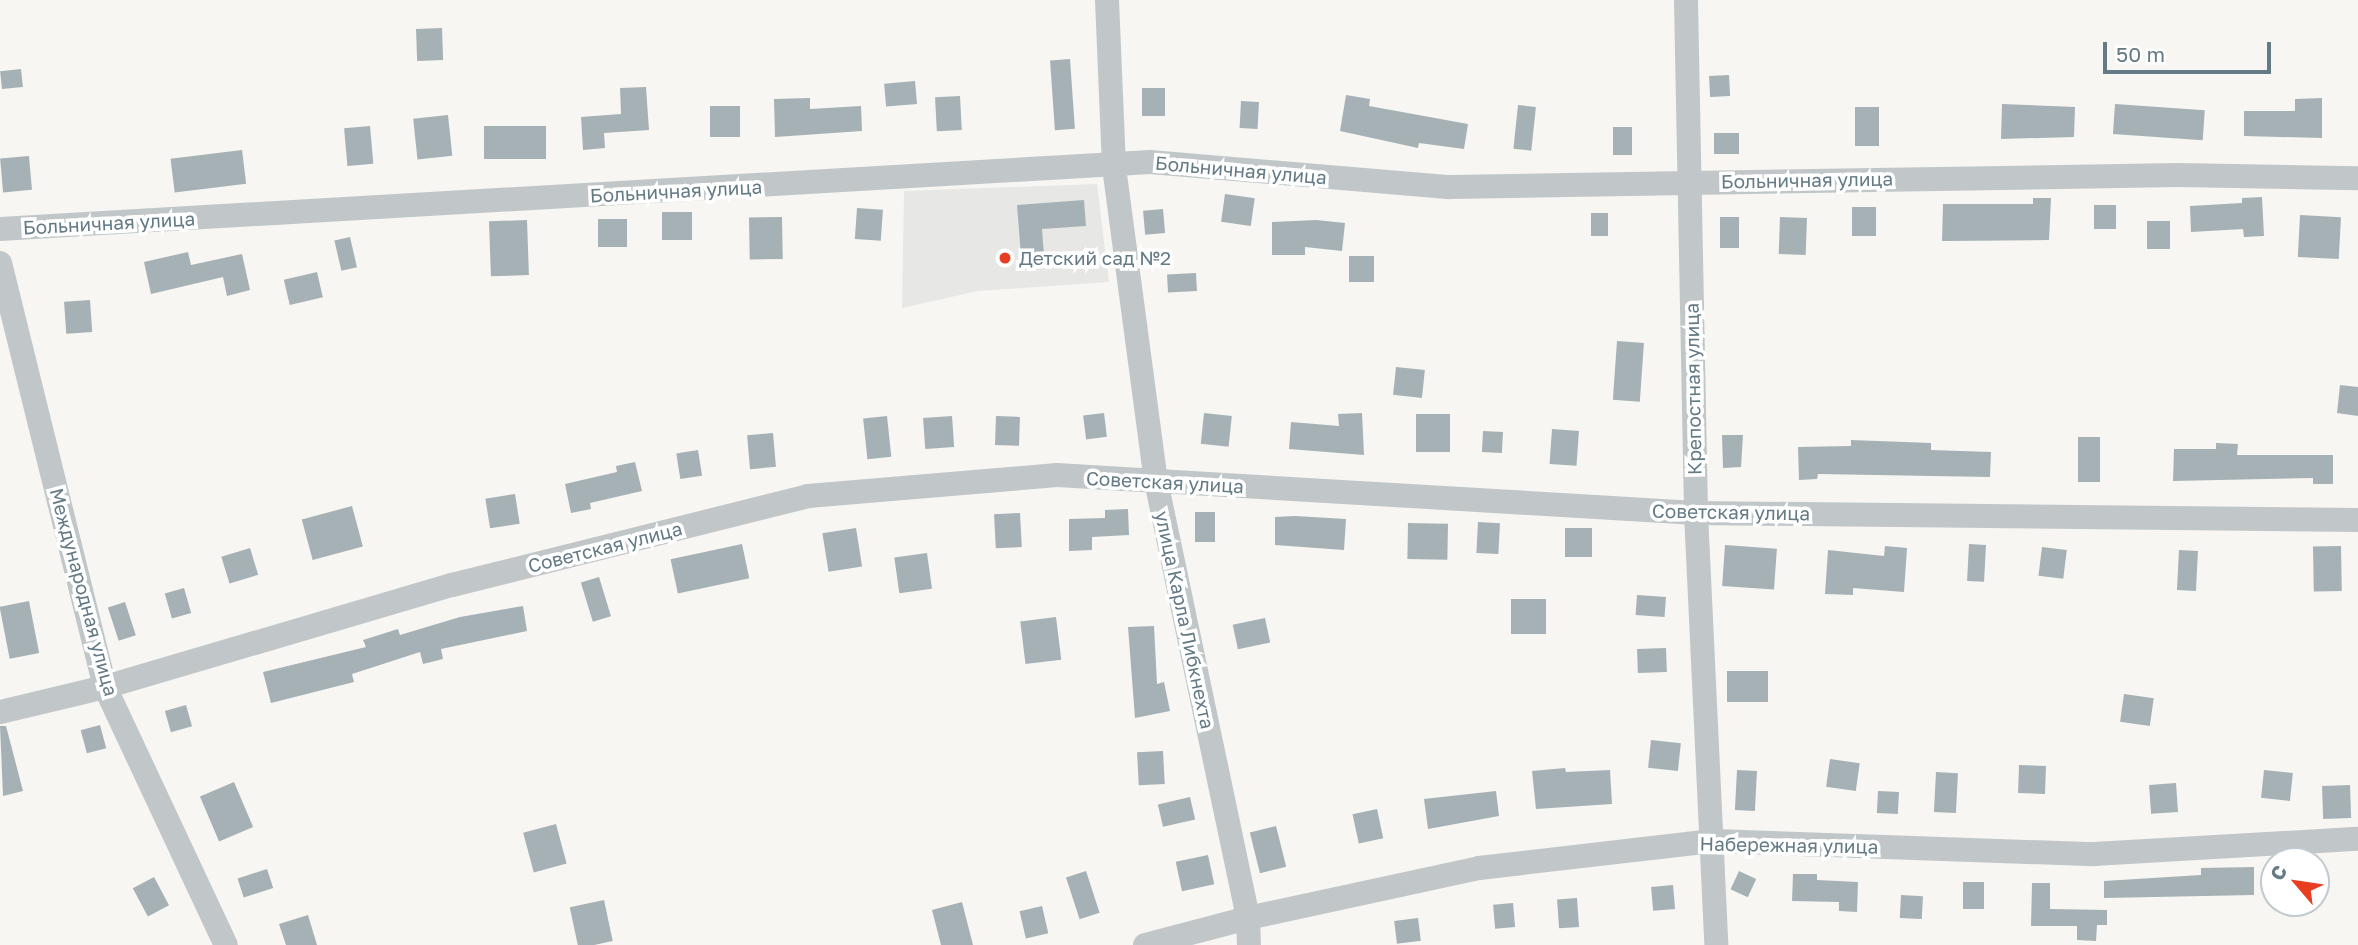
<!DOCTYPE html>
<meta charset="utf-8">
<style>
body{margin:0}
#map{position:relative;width:2358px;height:945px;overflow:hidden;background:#f7f6f3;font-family:"Golos Text",sans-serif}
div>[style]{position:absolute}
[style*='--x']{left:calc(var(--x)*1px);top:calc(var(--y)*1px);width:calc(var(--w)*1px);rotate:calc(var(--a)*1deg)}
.built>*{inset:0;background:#e7e8e6}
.building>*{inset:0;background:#a6b1b5;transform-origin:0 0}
.minor>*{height:24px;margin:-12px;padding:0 12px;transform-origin:12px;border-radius:12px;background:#c1c7c9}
.dots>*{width:19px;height:19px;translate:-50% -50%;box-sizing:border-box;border:4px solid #fff;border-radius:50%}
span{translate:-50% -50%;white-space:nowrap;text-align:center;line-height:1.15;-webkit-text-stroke:7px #fff;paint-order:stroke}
.street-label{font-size:19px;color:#647a85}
.poi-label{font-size:19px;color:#647a85}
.left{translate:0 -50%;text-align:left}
.north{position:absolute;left:2260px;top:847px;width:70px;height:70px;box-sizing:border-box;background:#fff;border:2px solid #c1cace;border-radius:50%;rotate:299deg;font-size:19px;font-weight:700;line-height:28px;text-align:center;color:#647a85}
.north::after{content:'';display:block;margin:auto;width:24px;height:32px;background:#e83d21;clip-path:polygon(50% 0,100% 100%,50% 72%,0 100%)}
.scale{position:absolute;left:2103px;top:42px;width:168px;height:32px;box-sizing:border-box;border:4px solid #647a85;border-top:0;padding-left:9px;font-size:21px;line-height:24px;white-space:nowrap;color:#647a85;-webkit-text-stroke:5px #fff;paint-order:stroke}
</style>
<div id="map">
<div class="built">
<div style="clip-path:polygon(1097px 184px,1109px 282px,978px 291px,902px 308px,904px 191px)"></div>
</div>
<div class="building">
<div style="left:442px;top:28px;width:32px;height:26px;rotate:88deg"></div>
<div style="left:1070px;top:59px;width:70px;height:20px;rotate:86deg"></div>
<div style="left:21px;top:69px;width:18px;height:21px;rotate:84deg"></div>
<div style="left:1729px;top:75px;width:21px;height:20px;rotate:87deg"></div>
<div style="left:915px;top:81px;width:23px;height:31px;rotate:85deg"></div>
<div style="clip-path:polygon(646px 87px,649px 130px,604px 133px,605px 148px,583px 150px,581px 117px,621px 114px,620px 88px)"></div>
<div style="left:1142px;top:88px;width:23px;height:28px"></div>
<div style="clip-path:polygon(1346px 95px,1370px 99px,1369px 106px,1468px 124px,1464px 149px,1419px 143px,1418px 148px,1340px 131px)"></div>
<div style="left:960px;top:96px;width:34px;height:25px;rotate:87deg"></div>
<div style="clip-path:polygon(810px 98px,810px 109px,861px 106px,862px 131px,775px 137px,774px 99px)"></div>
<div style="clip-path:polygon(2322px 98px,2322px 138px,2244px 136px,2244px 111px,2295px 111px,2295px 99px)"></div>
<div style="left:1241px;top:101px;width:18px;height:27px;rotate:3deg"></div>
<div style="clip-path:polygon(2002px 104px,2075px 107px,2074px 137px,2001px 139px)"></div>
<div style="left:2115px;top:104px;width:90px;height:30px;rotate:4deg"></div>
<div style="left:1518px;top:105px;width:18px;height:44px;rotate:6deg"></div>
<div style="left:710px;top:106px;width:30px;height:31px"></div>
<div style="left:1879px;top:107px;width:39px;height:24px;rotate:90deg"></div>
<div style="left:448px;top:115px;width:41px;height:35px;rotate:84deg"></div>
<div style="left:370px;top:126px;width:38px;height:26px;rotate:85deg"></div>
<div style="left:484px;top:126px;width:62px;height:33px"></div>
<div style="left:1613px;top:127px;width:19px;height:28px"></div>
<div style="left:1714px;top:133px;width:25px;height:21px"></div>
<div style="left:242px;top:150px;width:34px;height:72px;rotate:83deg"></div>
<div style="left:29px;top:156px;width:34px;height:29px;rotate:85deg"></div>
<div style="left:1225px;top:194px;width:30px;height:28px;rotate:8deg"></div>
<div style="clip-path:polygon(2262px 197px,2264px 236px,2244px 237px,2243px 229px,2191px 232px,2190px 206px,2242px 203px,2242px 198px)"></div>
<div style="clip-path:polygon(2033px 198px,2051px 198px,2049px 240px,1942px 241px,1943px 204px,2033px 204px)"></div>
<div style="clip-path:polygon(1084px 200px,1086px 226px,1042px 229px,1044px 255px,1021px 256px,1017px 205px)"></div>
<div style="left:2094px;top:205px;width:22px;height:24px"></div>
<div style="left:1852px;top:207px;width:24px;height:29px"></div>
<div style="left:857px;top:208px;width:26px;height:31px;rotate:4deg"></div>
<div style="left:1163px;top:209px;width:24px;height:20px;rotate:85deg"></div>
<div style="left:662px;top:212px;width:30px;height:28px"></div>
<div style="left:1591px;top:213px;width:17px;height:23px"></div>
<div style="left:2300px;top:215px;width:41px;height:42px;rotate:3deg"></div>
<div style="left:782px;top:217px;width:42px;height:33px;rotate:89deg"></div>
<div style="left:1720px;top:217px;width:19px;height:31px"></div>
<div style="left:1780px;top:217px;width:27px;height:37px;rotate:2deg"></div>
<div style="left:627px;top:219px;width:28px;height:29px;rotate:90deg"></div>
<div style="left:527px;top:220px;width:55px;height:38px;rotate:88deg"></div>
<div style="clip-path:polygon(1316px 220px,1345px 223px,1342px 251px,1305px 247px,1305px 255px,1272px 255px,1272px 222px)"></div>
<div style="left:2147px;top:221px;width:23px;height:28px"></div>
<div style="left:350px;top:237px;width:31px;height:16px;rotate:77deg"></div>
<div style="clip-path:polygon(188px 252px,191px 265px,242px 254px,250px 290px,227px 296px,223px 277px,151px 294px,144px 262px)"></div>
<div style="left:1349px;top:256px;width:25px;height:26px"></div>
<div style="left:317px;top:272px;width:26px;height:34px;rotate:77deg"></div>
<div style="left:1196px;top:273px;width:18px;height:29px;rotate:87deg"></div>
<div style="left:90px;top:300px;width:32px;height:26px;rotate:86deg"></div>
<div style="left:1617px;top:341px;width:27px;height:59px;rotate:4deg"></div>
<div style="left:1396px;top:367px;width:29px;height:28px;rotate:6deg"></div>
<div style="clip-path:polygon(2340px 385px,2358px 387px,2358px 416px,2337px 413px)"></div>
<div style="left:1104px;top:413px;width:24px;height:21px;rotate:83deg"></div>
<div style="left:1204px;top:413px;width:28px;height:31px;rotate:6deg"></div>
<div style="clip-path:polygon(1362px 413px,1364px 455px,1289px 449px,1291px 422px,1339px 426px,1338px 414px)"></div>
<div style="left:1416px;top:414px;width:34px;height:38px"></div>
<div style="left:887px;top:416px;width:41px;height:24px;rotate:84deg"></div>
<div style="left:952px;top:416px;width:31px;height:29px;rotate:86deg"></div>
<div style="left:996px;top:416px;width:24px;height:29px;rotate:2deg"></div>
<div style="left:1552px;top:429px;width:27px;height:35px;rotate:4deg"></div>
<div style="left:1483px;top:431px;width:20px;height:21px;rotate:3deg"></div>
<div style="left:773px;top:433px;width:34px;height:26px;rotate:85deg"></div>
<div style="clip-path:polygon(1722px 435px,1743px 435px,1741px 467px,1723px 468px)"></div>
<div style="left:2078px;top:437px;width:22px;height:45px"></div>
<div style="clip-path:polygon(1851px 440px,1931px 443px,1931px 450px,1991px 452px,1990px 477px,1818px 474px,1817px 479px,1799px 480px,1798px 447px,1851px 446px)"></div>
<div style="clip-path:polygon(2216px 443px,2238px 444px,2237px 455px,2333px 455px,2333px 484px,2313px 484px,2313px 478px,2173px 481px,2174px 449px,2216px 449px)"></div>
<div style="left:698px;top:450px;width:26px;height:22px;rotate:81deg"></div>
<div style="clip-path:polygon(635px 462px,642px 491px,590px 503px,591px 509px,571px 513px,565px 484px,617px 472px,616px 466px)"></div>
<div style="left:515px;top:494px;width:30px;height:30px;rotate:81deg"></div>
<div style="left:352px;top:506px;width:42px;height:52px;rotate:75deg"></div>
<div style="clip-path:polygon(1128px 509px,1129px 535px,1092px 537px,1092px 550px,1069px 551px,1069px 519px,1105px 518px,1105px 510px)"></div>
<div style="left:1195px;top:512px;width:20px;height:30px"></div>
<div style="left:1020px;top:513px;width:34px;height:26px;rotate:87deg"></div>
<div style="clip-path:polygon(1295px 516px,1346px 519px,1344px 550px,1275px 545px,1275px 517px)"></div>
<div style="left:1478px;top:522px;width:22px;height:31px;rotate:3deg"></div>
<div style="left:1408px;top:523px;width:40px;height:36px;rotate:1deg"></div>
<div style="left:856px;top:528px;width:39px;height:34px;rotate:81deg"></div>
<div style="left:1565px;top:528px;width:27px;height:29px"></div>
<div style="left:742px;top:544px;width:35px;height:73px;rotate:78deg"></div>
<div style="left:1969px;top:544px;width:17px;height:37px;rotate:3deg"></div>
<div style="left:1725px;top:545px;width:52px;height:41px;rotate:4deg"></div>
<div style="clip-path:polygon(1885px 546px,1907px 548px,1904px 592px,1853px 588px,1853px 595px,1825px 594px,1828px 550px,1884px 556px)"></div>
<div style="left:2341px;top:546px;width:45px;height:28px;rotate:89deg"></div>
<div style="left:2042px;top:547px;width:25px;height:29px;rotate:7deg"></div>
<div style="left:250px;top:548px;width:28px;height:30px;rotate:73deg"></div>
<div style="left:2179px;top:550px;width:19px;height:40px;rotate:3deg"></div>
<div style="left:927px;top:553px;width:36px;height:33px;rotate:82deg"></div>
<div style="left:599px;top:577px;width:41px;height:19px;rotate:73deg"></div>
<div style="left:184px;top:588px;width:26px;height:20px;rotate:74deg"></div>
<div style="left:1637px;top:595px;width:29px;height:20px;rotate:4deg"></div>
<div style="left:1511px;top:599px;width:35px;height:35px"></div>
<div style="left:29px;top:601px;width:53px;height:30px;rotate:79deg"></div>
<div style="left:125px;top:602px;width:35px;height:18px;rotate:72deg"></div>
<div style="clip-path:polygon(523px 606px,527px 631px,441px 649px,443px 659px,423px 664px,420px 652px,352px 674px,354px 682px,271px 703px,263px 672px,366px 647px,363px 640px,398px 629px,400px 635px,460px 617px)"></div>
<div style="left:1056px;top:617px;width:43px;height:36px;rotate:83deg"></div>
<div style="left:1265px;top:618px;width:25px;height:33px;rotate:78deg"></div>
<div style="clip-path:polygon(1154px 626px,1157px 684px,1164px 682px,1170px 711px,1135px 718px,1128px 627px)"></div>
<div style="left:1666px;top:648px;width:24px;height:29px;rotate:88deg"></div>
<div style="left:1768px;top:671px;width:31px;height:41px;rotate:90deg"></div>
<div style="left:2124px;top:694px;width:30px;height:28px;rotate:8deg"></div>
<div style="left:186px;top:705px;width:22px;height:22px;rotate:74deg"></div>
<div style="left:100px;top:725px;width:24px;height:20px;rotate:75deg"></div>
<div style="clip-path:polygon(0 726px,6px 726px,23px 791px,3px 796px)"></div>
<div style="left:1651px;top:740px;width:30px;height:28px;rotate:6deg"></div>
<div style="left:1163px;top:751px;width:33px;height:26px;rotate:87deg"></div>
<div style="left:1830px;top:759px;width:30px;height:28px;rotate:8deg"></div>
<div style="left:2019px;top:765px;width:27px;height:28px;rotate:2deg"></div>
<div style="clip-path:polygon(1565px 768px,1566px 772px,1610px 770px,1612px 804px,1536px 809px,1532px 771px)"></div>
<div style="left:1737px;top:770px;width:20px;height:40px;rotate:3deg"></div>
<div style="left:2264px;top:770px;width:29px;height:28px;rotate:6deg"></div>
<div style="left:1936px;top:772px;width:22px;height:40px;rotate:3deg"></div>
<div style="left:234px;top:782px;width:49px;height:37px;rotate:67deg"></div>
<div style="left:2176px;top:783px;width:29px;height:27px;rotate:86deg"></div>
<div style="left:2350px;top:785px;width:33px;height:28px;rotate:88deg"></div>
<div style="clip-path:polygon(1496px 791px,1499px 816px,1428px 829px,1424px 799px)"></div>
<div style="left:1878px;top:791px;width:21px;height:22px;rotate:3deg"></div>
<div style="left:1190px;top:797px;width:23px;height:33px;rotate:77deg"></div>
<div style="left:1377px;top:809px;width:30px;height:25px;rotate:78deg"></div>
<div style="left:556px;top:824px;width:41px;height:34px;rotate:75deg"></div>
<div style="left:1276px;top:826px;width:42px;height:27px;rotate:76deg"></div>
<div style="left:1208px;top:855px;width:30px;height:33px;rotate:78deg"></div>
<div style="clip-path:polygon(2254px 867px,2254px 895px,2104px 898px,2104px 881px,2201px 875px,2201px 868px)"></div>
<div style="left:267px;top:869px;width:20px;height:31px;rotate:72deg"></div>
<div style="left:1086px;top:871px;width:44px;height:21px;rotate:72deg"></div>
<div style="left:1739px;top:871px;width:19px;height:20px;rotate:25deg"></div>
<div style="clip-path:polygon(1793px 874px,1817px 874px,1817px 880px,1858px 882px,1857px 912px,1839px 911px,1839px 902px,1792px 901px)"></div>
<div style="left:154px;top:877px;width:32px;height:24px;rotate:62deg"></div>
<div style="left:1963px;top:882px;width:21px;height:27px"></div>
<div style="clip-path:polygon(2032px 883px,2050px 883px,2050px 909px,2107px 910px,2107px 925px,2097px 925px,2096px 941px,2077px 940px,2077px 926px,2031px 926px)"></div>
<div style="left:1673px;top:885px;width:24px;height:22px;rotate:85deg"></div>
<div style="left:1901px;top:895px;width:22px;height:23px;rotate:3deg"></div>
<div style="left:1577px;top:898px;width:29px;height:20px;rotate:86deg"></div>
<div style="left:604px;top:900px;width:42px;height:35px;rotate:78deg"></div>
<div style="clip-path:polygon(962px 902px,973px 945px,941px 945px,932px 910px)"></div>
<div style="left:1513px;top:903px;width:24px;height:20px;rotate:85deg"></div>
<div style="left:1042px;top:906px;width:28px;height:23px;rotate:77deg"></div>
<div style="clip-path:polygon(308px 915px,317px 945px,286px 945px,279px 924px)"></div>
<div style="left:1418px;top:918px;width:23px;height:24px;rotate:83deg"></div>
</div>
<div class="minor">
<div style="--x:1107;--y:0;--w:167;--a:87.6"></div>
<div style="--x:1114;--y:167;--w:317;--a:82.4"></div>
<div style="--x:1156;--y:481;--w:447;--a:78.1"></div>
<div style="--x:1248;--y:918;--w:27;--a:88"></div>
<div style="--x:1686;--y:0;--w:513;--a:88.88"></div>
<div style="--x:1696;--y:513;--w:432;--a:87.3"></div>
<div style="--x:0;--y:229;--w:1152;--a:-3.33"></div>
<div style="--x:1150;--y:162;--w:301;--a:4.8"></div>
<div style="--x:1450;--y:187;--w:728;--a:-0.94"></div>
<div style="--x:2178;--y:175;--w:180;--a:1"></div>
<div style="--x:0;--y:263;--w:437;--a:76.1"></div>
<div style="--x:105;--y:687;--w:285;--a:64.9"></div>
<div style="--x:0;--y:712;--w:108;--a:-13.4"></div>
<div style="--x:105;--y:687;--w:362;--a:-16.4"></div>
<div style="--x:452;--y:585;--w:367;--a:-14"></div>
<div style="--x:808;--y:496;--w:250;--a:-4.8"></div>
<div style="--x:1057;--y:475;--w:640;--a:3.4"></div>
<div style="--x:1696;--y:513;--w:662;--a:0.61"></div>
<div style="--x:1145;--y:945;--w:106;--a:-14.7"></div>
<div style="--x:1248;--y:918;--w:236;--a:-12.2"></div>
<div style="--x:1479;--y:868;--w:237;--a:-6.6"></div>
<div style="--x:1714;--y:841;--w:380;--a:2"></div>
<div style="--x:2094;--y:854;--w:264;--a:-3.3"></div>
</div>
<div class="dots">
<div style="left:1005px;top:258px;background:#e83d21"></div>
</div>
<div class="street-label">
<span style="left:1241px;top:170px;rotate:5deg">Больничная улица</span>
<span style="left:1807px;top:180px;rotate:-1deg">Больничная улица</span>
<span style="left:676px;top:191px;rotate:-3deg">Больничная улица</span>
<span style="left:109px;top:223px;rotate:-3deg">Больничная улица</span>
<span style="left:1693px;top:389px;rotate:-91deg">Крепостная улица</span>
<span style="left:1165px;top:482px;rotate:3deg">Советская улица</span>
<span style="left:1731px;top:512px;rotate:1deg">Советская улица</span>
<span style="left:605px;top:547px;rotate:-14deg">Советская улица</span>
<span style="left:84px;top:592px;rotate:75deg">Международная улица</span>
<span style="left:1185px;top:620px;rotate:78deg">улица Карла Либкнехта</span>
<span style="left:1789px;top:845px;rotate:1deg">Набережная улица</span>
</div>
<div class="poi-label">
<span class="left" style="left:1019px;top:258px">Детский сад №2</span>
</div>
<div class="north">С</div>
<div class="scale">50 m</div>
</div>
